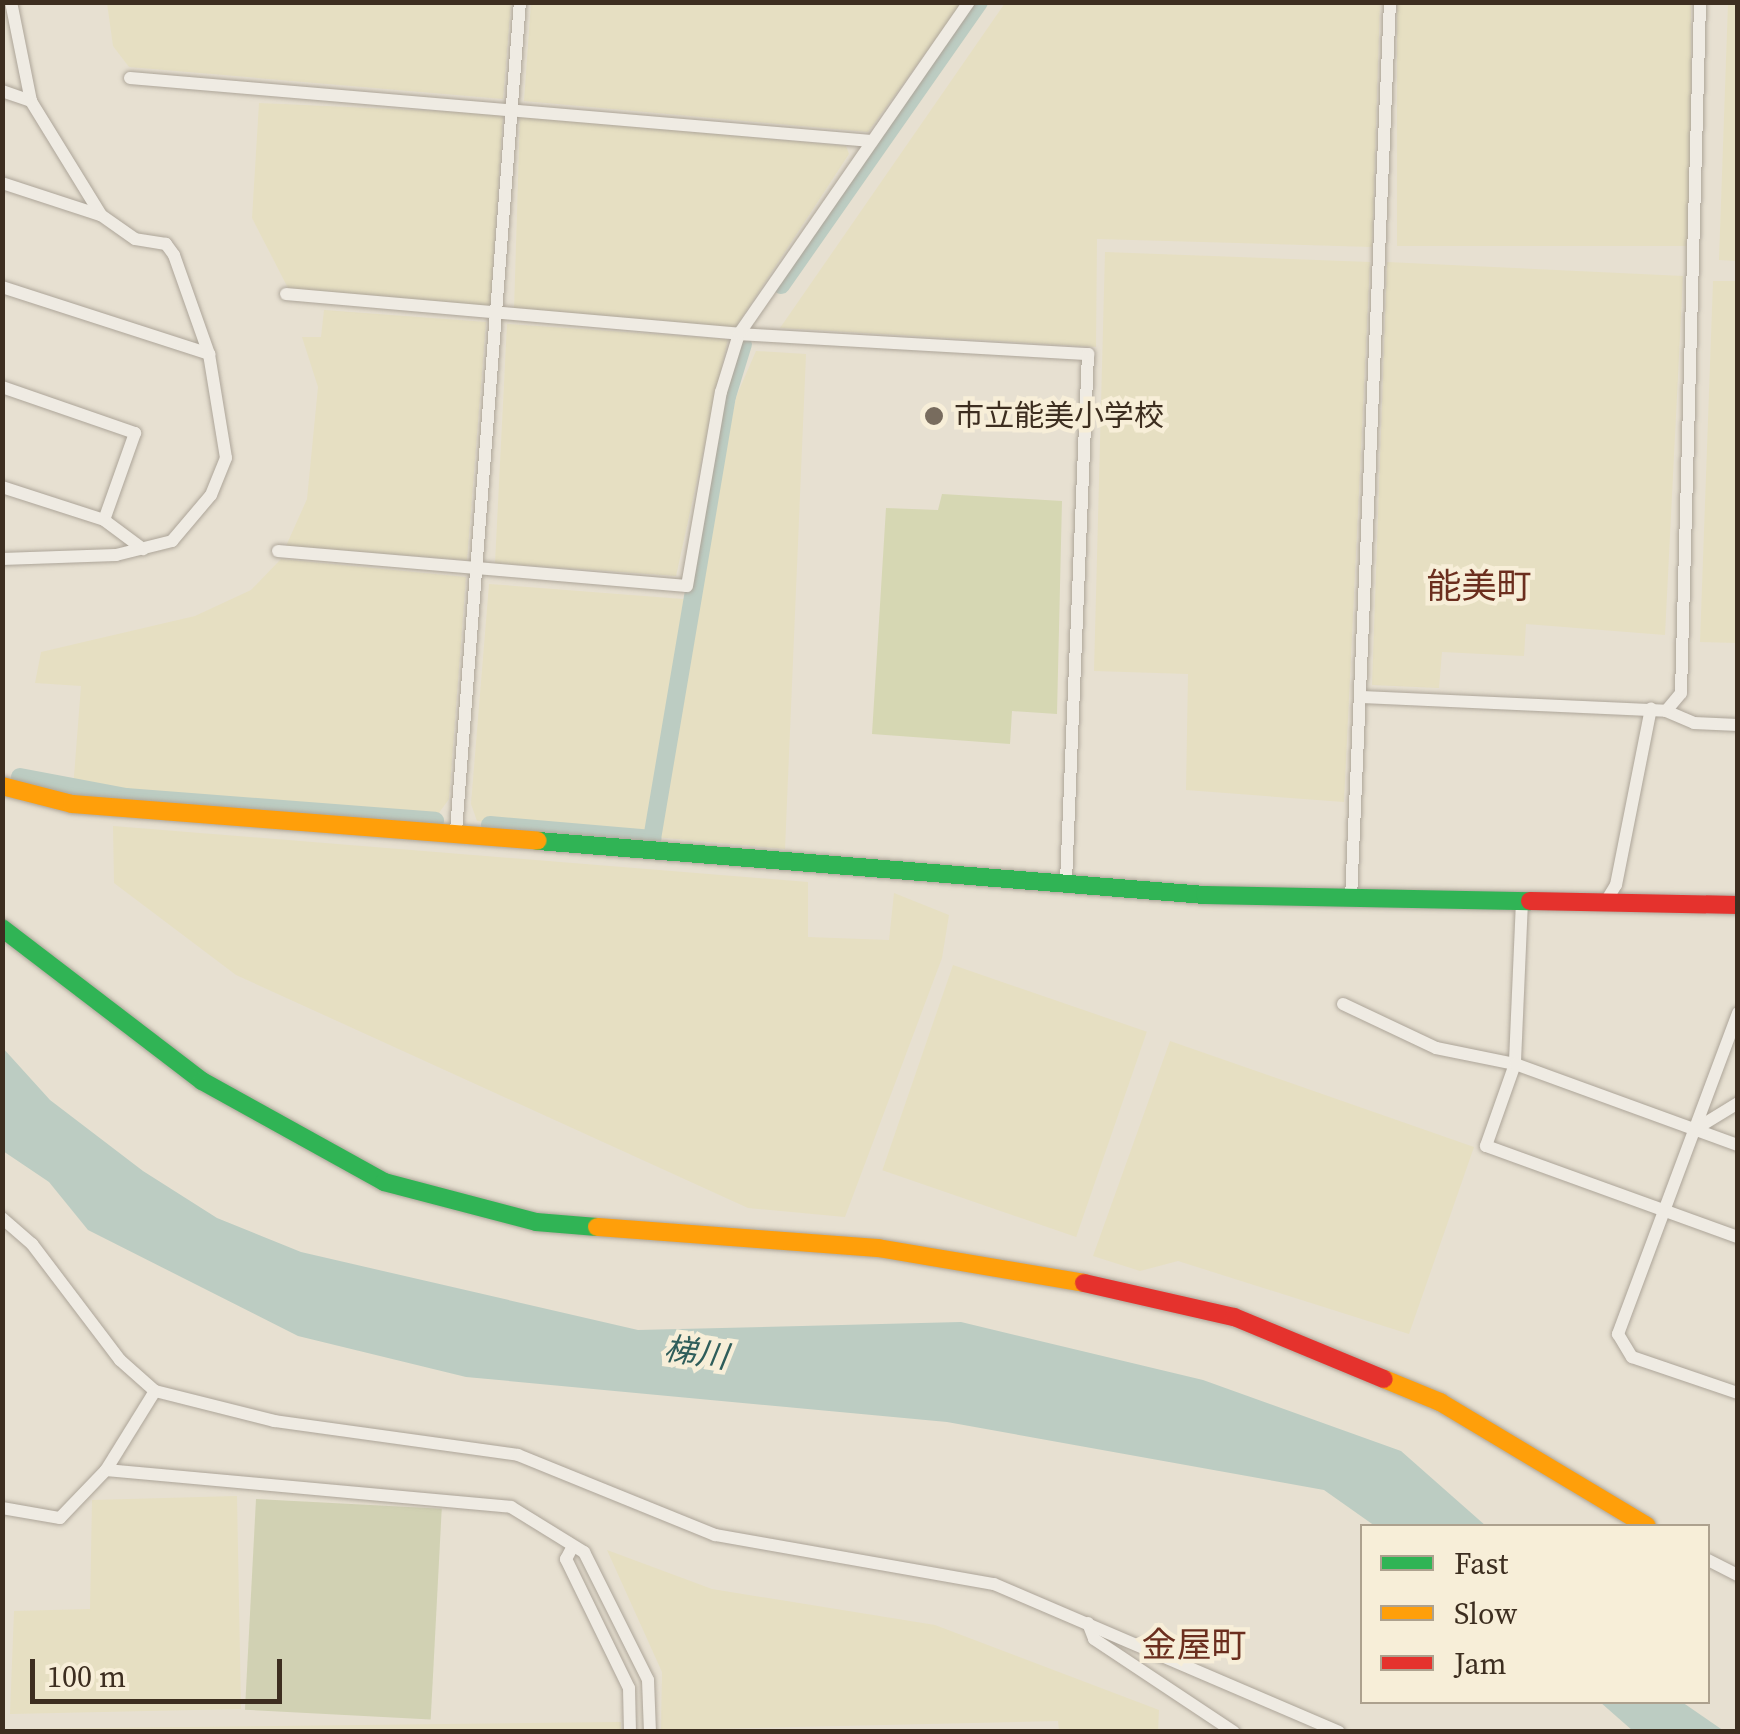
<!DOCTYPE html>
<meta charset="utf-8">
<style>
body{margin:0}
#map{position:relative;width:1740px;height:1734px;overflow:hidden;background:#e7e0d1;font-family:"Source Serif 4","Noto Sans JP",serif}
div>[style]{position:absolute}
[style*='--x']{left:calc(var(--x)*1px);top:calc(var(--y)*1px);width:calc(var(--w)*1px);rotate:calc(var(--a)*1deg)}
.farmland>*{inset:0;background:#e6dfc2;transform-origin:0 0}
.green>*{inset:0;background:#d6d7b3}
.cemetery>*{inset:0;background:#d1d1b3;transform-origin:0 0}
.water>*{inset:0;background:#bcccc2}
.canal>*{height:18px;margin:-9px;padding:0 9px;transform-origin:9px;border-radius:9px;background:#bcccc2}
.roads{filter:drop-shadow(0 0 2px #ada599) drop-shadow(0 0 2px #ada599)}
.street>*{height:12px;margin:-6px;padding:0 6px;transform-origin:6px;border-radius:6px;background:#efebe3}
.fast>*{height:18px;margin:-9px;padding:0 9px;transform-origin:9px;border-radius:9px;background:#30b455}
.slow>*{height:18px;margin:-9px;padding:0 9px;transform-origin:9px;border-radius:9px;background:#ff9f0a}
.jam>*{height:18px;margin:-9px;padding:0 9px;transform-origin:9px;border-radius:9px;background:#e5322d}
.dots>*{width:28px;height:28px;translate:-50% -50%;box-sizing:border-box;border:5px solid #f7eed8;border-radius:50%}
span{translate:-50% -50%;white-space:nowrap;text-align:center;line-height:1.15;-webkit-text-stroke:9px #f7eed8;paint-order:stroke}
.poi-label{font-size:30px;color:#3d2e20}
.left{translate:0 -50%;text-align:left}
.water-label{font-size:32px;color:#2f5d5a;font-style:italic}
.quarter-label{font-size:35px;color:#6b2e1e}
.frame{position:absolute;inset:0;border:5px solid #3d2e20;pointer-events:none}
.legend{position:absolute;left:1360px;top:1524px;width:350px;height:180px;box-sizing:border-box;background:#f7eed8;border:2px solid #ada18e;margin:0;padding:12px 18px;list-style:none;font-size:30px;color:#3d2e20}
.legend li{display:flex;align-items:center;gap:20px;height:50px}
.legend b{width:50px;border:2px solid #ada18e}
.scale{position:absolute;left:30px;top:1659px;width:252px;height:45px;box-sizing:border-box;border:5px solid #3d2e20;border-top:0;padding-left:12px;font-size:30px;line-height:35px;white-space:nowrap;color:#3d2e20;-webkit-text-stroke:8px #f7eed8;paint-order:stroke}
</style>
<div id="map">
<div class="farmland">
<div style="clip-path:polygon(107px 3px,511px 3px,503px 99px,129px 67px,113px 46px)"></div>
<div style="clip-path:polygon(531px 3px,962px 3px,868px 132px,524px 101px)"></div>
<div style="clip-path:polygon(1005px 3px,1380px 3px,1372px 247px,1097px 239px,1096px 347px,780px 328px)"></div>
<div style="left:1397px;top:3px;width:294px;height:243px"></div>
<div style="clip-path:polygon(1728px 3px,1738px 3px,1737px 261px,1719px 260px)"></div>
<div style="clip-path:polygon(259px 103px,503px 114px,490px 313px,289px 290px,252px 218px)"></div>
<div style="clip-path:polygon(520px 115px,846px 146px,849px 154px,735px 328px,514px 310px)"></div>
<div style="clip-path:polygon(1105px 252px,1370px 262px,1344px 802px,1186px 790px,1188px 674px,1094px 671px)"></div>
<div style="clip-path:polygon(1387px 262px,1683px 276px,1665px 635px,1526px 624px,1524px 656px,1442px 652px,1439px 688px,1372px 685px)"></div>
<div style="clip-path:polygon(1713px 281px,1737px 281px,1737px 643px,1700px 642px)"></div>
<div style="clip-path:polygon(324px 310px,486px 322px,467px 560px,286px 546px,307px 499px,318px 387px,302px 337px,321px 337px)"></div>
<div style="clip-path:polygon(507px 324px,728px 339px,676px 576px,495px 563px)"></div>
<div style="clip-path:polygon(756px 351px,806px 354px,785px 849px,477px 821px,471px 804px,489px 584px,696px 600px,736px 397px)"></div>
<div style="clip-path:polygon(281px 559px,466px 577px,449px 799px,436px 817px,73px 789px,81px 686px,35px 683px,41px 652px,195px 616px,251px 590px)"></div>
<div style="clip-path:polygon(113px 826px,808px 882px,808px 937px,889px 940px,894px 893px,949px 915px,942px 958px,845px 1217px,748px 1208px,236px 975px,114px 883px)"></div>
<div style="left:953px;top:965px;width:205px;height:217px;rotate:19deg"></div>
<div style="clip-path:polygon(1170px 1041px,1474px 1147px,1409px 1334px,1178px 1261px,1140px 1271px,1093px 1256px)"></div>
<div style="clip-path:polygon(237px 1496px,241px 1709px,10px 1714px,14px 1611px,90px 1609px,92px 1500px)"></div>
<div style="clip-path:polygon(607px 1550px,712px 1589px,935px 1625px,1159px 1710px,1158px 1731px,1059px 1731px,1058px 1721px,661px 1730px,662px 1672px)"></div>
<div style="clip-path:polygon(621px 1722px,621px 1732px,10px 1731px,10px 1729px)"></div>
</div>
<div class="green">
<div style="clip-path:polygon(942px 494px,1062px 501px,1057px 714px,1012px 711px,1010px 744px,872px 734px,886px 508px,938px 510px)"></div>
</div>
<div class="cemetery">
<div style="left:256px;top:1499px;width:186px;height:211px;rotate:3deg"></div>
</div>
<div class="water">
<div style="clip-path:polygon(2px 1047px,50px 1100px,143px 1171px,217px 1218px,301px 1252px,638px 1330px,961px 1322px,1203px 1380px,1401px 1451px,1486px 1526px,1375px 1526px,1324px 1490px,947px 1422px,466px 1377px,298px 1336px,88px 1230px,49px 1182px,3px 1151px)"></div>
<div style="clip-path:polygon(1600px 1702px,1682px 1702px,1724px 1731px,1633px 1731px)"></div>
</div>
<div class="canal">
<div style="--x:781;--y:285;--w:345;--a:-55"></div>
<div style="--x:20;--y:777;--w:108;--a:10.7"></div>
<div style="--x:126;--y:797;--w:310;--a:4.4"></div>
<div style="--x:490;--y:825;--w:163;--a:4.9"></div>
<div style="--x:652;--y:839;--w:449;--a:-80.4"></div>
<div style="--x:727;--y:396;--w:54;--a:-72.9"></div>
</div>
<div class="roads">
<div class="street">
<div style="--x:130;--y:78;--w:744;--a:4.86"></div>
<div style="--x:2;--y:91;--w:31;--a:19"></div>
<div style="--x:2;--y:183;--w:103;--a:18.1"></div>
<div style="--x:2;--y:287;--w:218;--a:17.9"></div>
<div style="--x:286;--y:294;--w:455;--a:5"></div>
<div style="--x:739;--y:334;--w:350;--a:3.3"></div>
<div style="--x:1088;--y:354;--w:528;--a:92.39"></div>
<div style="--x:2;--y:387;--w:141;--a:19.1"></div>
<div style="--x:135;--y:433;--w:92;--a:109.6"></div>
<div style="--x:2;--y:487;--w:107;--a:17.9"></div>
<div style="--x:104;--y:520;--w:49;--a:36.6"></div>
<div style="--x:278;--y:551;--w:410;--a:4.9"></div>
<div style="--x:687;--y:586;--w:197;--a:-80.1"></div>
<div style="--x:721;--y:392;--w:61;--a:-72.8"></div>
<div style="--x:739;--y:334;--w:404;--a:-55.3"></div>
<div style="--x:2;--y:559;--w:114;--a:-2"></div>
<div style="--x:116;--y:555;--w:58;--a:-14"></div>
<div style="--x:172;--y:541;--w:60;--a:-49.7"></div>
<div style="--x:211;--y:495;--w:40;--a:-68"></div>
<div style="--x:226;--y:458;--w:105;--a:-99.3"></div>
<div style="--x:209;--y:354;--w:105;--a:-109.5"></div>
<div style="--x:174;--y:255;--w:14;--a:-126"></div>
<div style="--x:166;--y:244;--w:31;--a:-171"></div>
<div style="--x:135;--y:239;--w:42;--a:-144.8"></div>
<div style="--x:101;--y:215;--w:134;--a:-121.6"></div>
<div style="--x:31;--y:101;--w:101;--a:-101.4"></div>
<div style="--x:1362;--y:697;--w:304;--a:2.6"></div>
<div style="--x:1666;--y:711;--w:23;--a:-50"></div>
<div style="--x:1681;--y:693;--w:691;--a:-88.42"></div>
<div style="--x:1666;--y:711;--w:30;--a:23"></div>
<div style="--x:1694;--y:723;--w:44;--a:2.6"></div>
<div style="--x:456;--y:831;--w:831;--a:-85.59"></div>
<div style="--x:1351;--y:899;--w:898;--a:-87.51"></div>
<div style="--x:1522;--y:901;--w:163;--a:92.5"></div>
<div style="--x:1515;--y:1064;--w:87;--a:109.5"></div>
<div style="--x:1486;--y:1146;--w:268;--a:19.9"></div>
<div style="--x:1605;--y:903;--w:21;--a:-59"></div>
<div style="--x:1616;--y:885;--w:180;--a:-78.8"></div>
<div style="--x:1343;--y:1004;--w:103;--a:25.3"></div>
<div style="--x:1436;--y:1048;--w:81;--a:11.4"></div>
<div style="--x:1515;--y:1064;--w:237;--a:20"></div>
<div style="--x:1738;--y:1013;--w:343;--a:110.5"></div>
<div style="--x:1618;--y:1334;--w:27;--a:59"></div>
<div style="--x:1632;--y:1357;--w:112;--a:18.8"></div>
<div style="--x:1694;--y:1130;--w:52;--a:-31.5"></div>
<div style="--x:2;--y:1218;--w:40;--a:41"></div>
<div style="--x:32;--y:1244;--w:146;--a:52.8"></div>
<div style="--x:120;--y:1360;--w:47;--a:41.5"></div>
<div style="--x:155;--y:1391;--w:123;--a:14.1"></div>
<div style="--x:274;--y:1421;--w:246;--a:7.9"></div>
<div style="--x:518;--y:1455;--w:213;--a:22.1"></div>
<div style="--x:715;--y:1535;--w:283;--a:10"></div>
<div style="--x:994;--y:1584;--w:375;--a:23.2"></div>
<div style="--x:106;--y:1470;--w:407;--a:5.2"></div>
<div style="--x:511;--y:1507;--w:86;--a:31.7"></div>
<div style="--x:584;--y:1552;--w:143;--a:63.4"></div>
<div style="--x:648;--y:1680;--w:52;--a:87.8"></div>
<div style="--x:2;--y:1508;--w:59;--a:9.8"></div>
<div style="--x:60;--y:1518;--w:66;--a:-46.2"></div>
<div style="--x:106;--y:1470;--w:93;--a:-58.2"></div>
<div style="--x:573;--y:1546;--w:15;--a:118"></div>
<div style="--x:566;--y:1559;--w:144;--a:64"></div>
<div style="--x:629;--y:1688;--w:44;--a:88.7"></div>
<div style="--x:1708;--y:1560;--w:34;--a:27"></div>
<div style="--x:1088;--y:1623;--w:17;--a:69"></div>
<div style="--x:1094;--y:1639;--w:168;--a:33.6"></div>
</div>
<div class="fast">
<div style="--x:538;--y:841;--w:669;--a:4.63"></div>
<div style="--x:1205;--y:895;--w:325;--a:1.1"></div>
<div style="--x:2;--y:928;--w:252;--a:37.4"></div>
<div style="--x:202;--y:1081;--w:208;--a:29"></div>
<div style="--x:384;--y:1182;--w:157;--a:14.7"></div>
<div style="--x:536;--y:1222;--w:61;--a:4.7"></div>
</div>
<div class="slow">
<div style="--x:2;--y:786;--w:72;--a:14.4"></div>
<div style="--x:72;--y:804;--w:467;--a:4.5"></div>
<div style="--x:597;--y:1227;--w:282;--a:4.3"></div>
<div style="--x:878;--y:1248;--w:209;--a:9.6"></div>
<div style="--x:1384;--y:1379;--w:61;--a:22.3"></div>
<div style="--x:1440;--y:1402;--w:241;--a:30.9"></div>
</div>
<div class="jam">
<div style="--x:1530;--y:901;--w:208;--a:1.1"></div>
<div style="--x:1084;--y:1283;--w:154;--a:12.8"></div>
<div style="--x:1234;--y:1317;--w:162;--a:22.5"></div>
</div>
</div>
<div class="dots">
<div style="left:934px;top:416px;background:#786c5e"></div>
</div>
<div class="poi-label">
<span class="left" style="left:954px;top:416px">市立能美小学校</span>
</div>
<div class="water-label">
<span style="left:696px;top:1353px;rotate:8deg">梯川</span>
</div>
<div class="quarter-label">
<span style="left:1479px;top:586px">能美町</span>
<span style="left:1194px;top:1645px">金屋町</span>
</div>
<div class="frame"></div>
<ul class="legend">
<li><b style="height:12px;background:#30b455"></b>Fast</li>
<li><b style="height:12px;background:#ff9f0a"></b>Slow</li>
<li><b style="height:12px;background:#e5322d"></b>Jam</li>
</ul>
<div class="scale">100 m</div>
</div>
